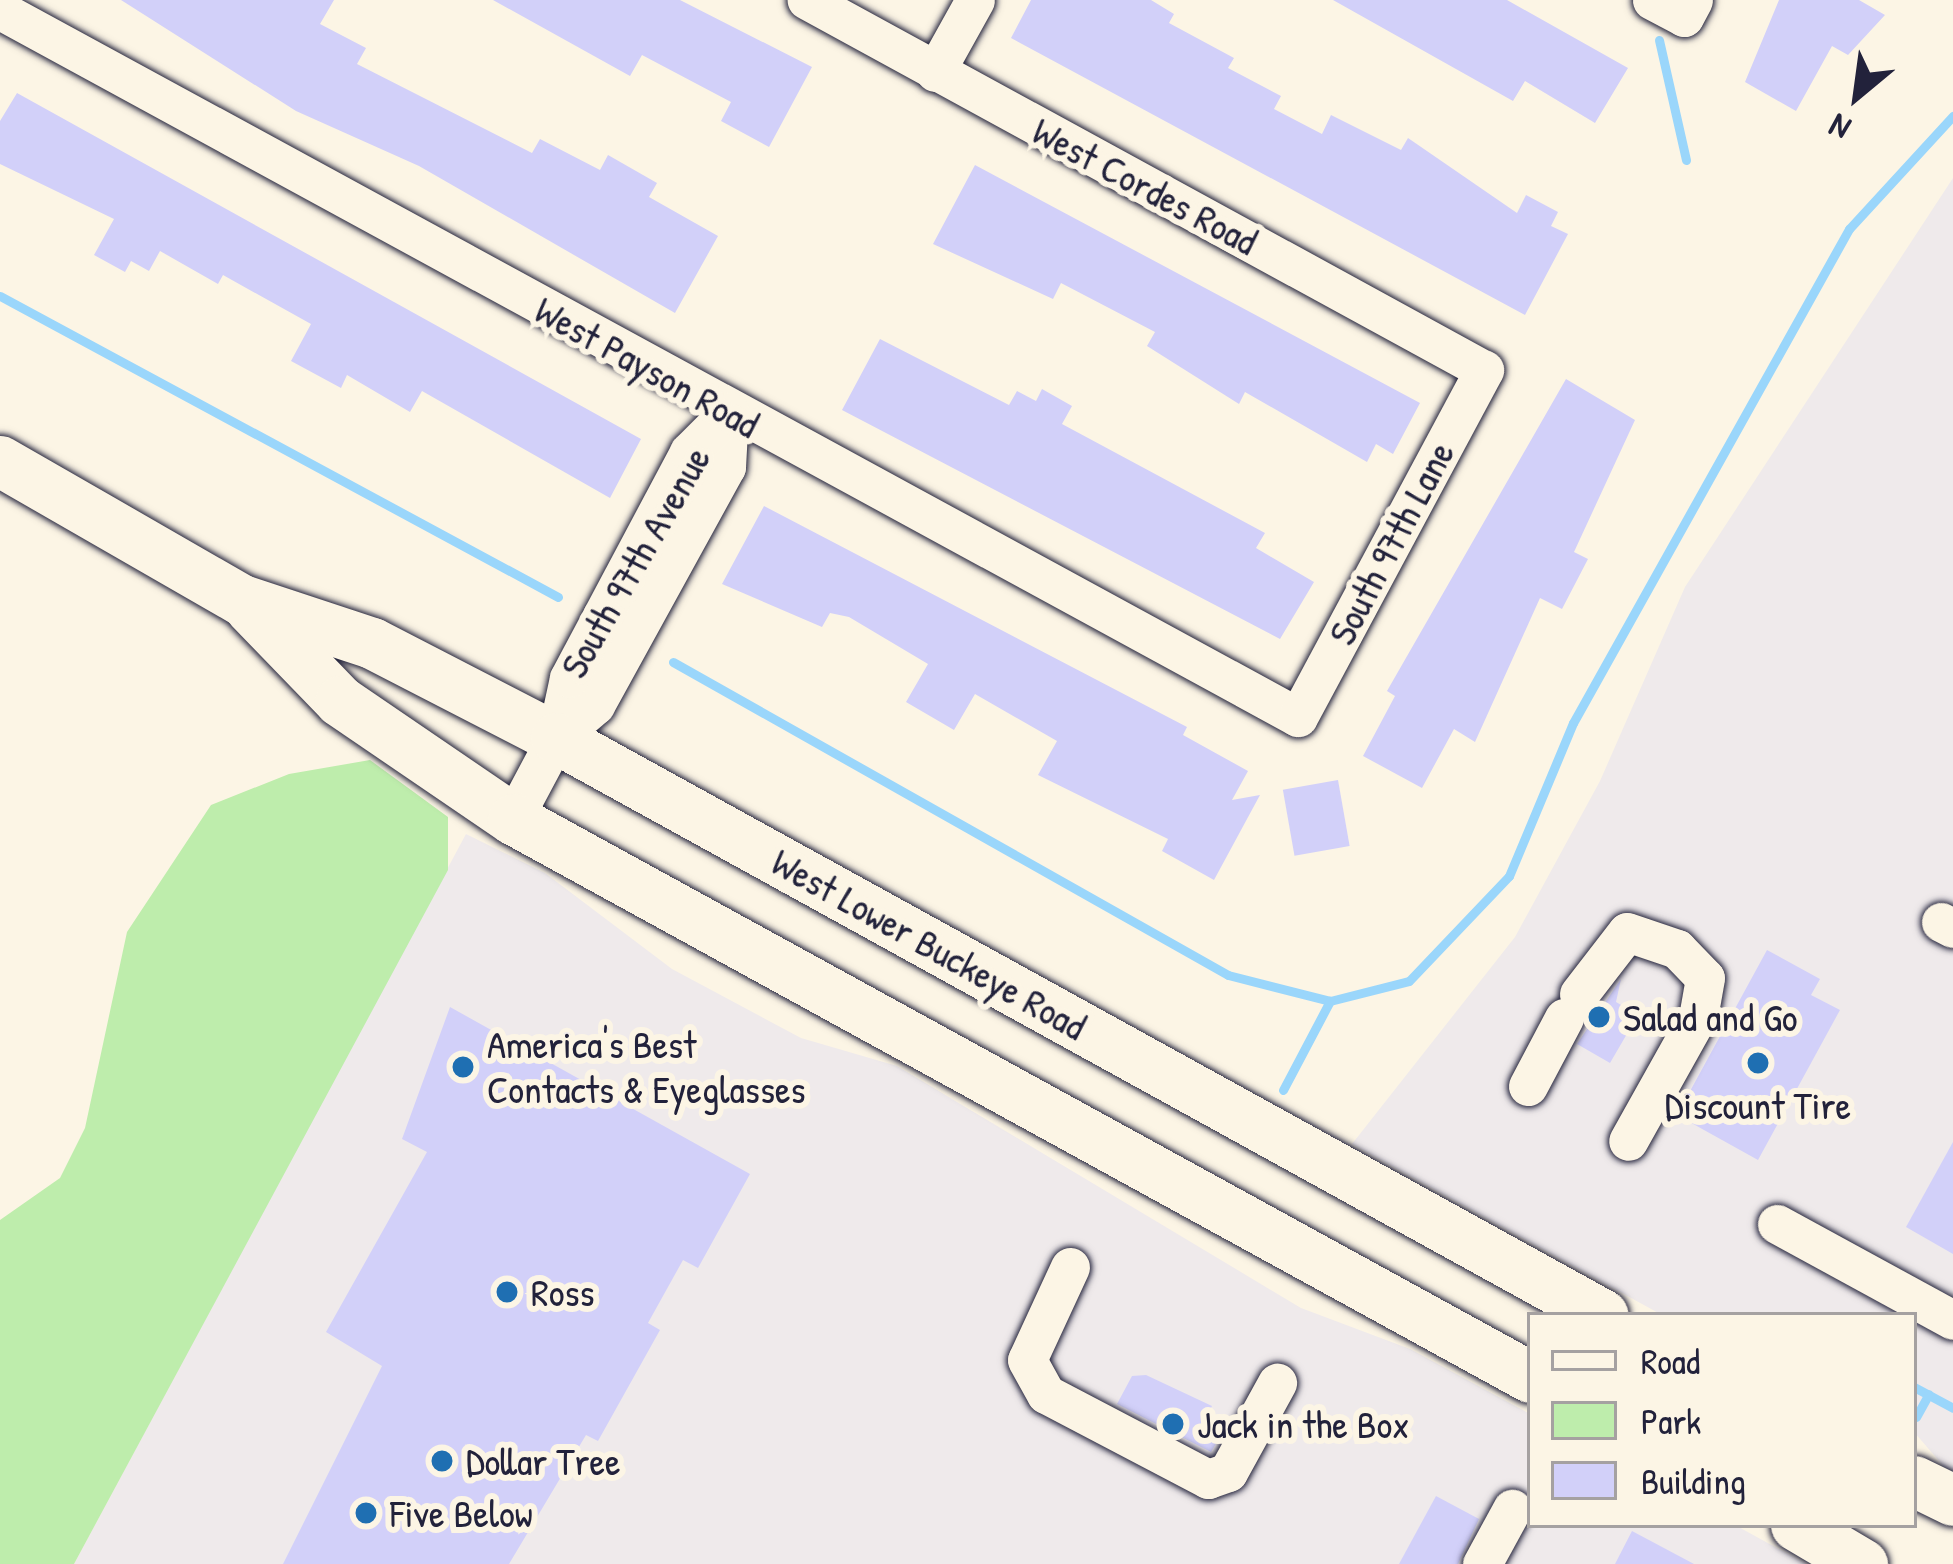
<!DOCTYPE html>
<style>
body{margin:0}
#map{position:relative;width:1953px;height:1564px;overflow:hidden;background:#fcf5e5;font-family:"Patrick Hand",sans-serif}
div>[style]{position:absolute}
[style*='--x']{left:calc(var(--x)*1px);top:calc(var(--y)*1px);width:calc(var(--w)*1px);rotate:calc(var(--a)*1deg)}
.built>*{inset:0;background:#efeaeb}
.green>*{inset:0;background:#beedac}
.stream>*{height:9px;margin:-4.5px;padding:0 4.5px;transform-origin:4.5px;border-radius:4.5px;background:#9ad6fb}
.building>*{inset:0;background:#d2d0f9;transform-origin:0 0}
.roads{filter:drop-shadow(0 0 3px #22223b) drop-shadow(0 0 3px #22223b)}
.minor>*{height:39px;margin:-19.5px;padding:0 19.5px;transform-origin:19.5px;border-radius:19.5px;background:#fcf5e5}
.major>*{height:51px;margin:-25.5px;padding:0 25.5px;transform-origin:25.5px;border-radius:25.5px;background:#fcf5e5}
.dots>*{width:33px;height:33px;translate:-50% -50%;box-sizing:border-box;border:6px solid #fcf5e5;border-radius:50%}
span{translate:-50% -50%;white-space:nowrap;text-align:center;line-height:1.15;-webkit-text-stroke:12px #fcf5e5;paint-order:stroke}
.street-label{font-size:39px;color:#22223b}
.poi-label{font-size:39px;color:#22223b}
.left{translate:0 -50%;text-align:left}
.legend{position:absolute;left:1527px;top:1312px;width:390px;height:216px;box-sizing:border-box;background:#fcf5e5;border:3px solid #a5a1a1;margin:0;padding:15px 21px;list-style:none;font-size:36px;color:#22223b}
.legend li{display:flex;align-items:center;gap:24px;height:60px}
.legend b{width:60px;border:3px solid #a5a1a1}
.north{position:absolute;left:1797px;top:36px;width:120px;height:120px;-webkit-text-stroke:9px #fcf5e5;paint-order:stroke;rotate:209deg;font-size:33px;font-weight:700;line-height:48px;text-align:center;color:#22223b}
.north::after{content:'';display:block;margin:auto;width:42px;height:54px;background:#22223b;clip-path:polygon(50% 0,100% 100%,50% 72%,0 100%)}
</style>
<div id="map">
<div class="built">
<div style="clip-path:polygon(1953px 178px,1953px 1477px,1914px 1432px,1914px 1315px,1662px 1315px,1352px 1144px,1515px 937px,1600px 781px,1685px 587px)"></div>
<div style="clip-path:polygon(466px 834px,545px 873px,672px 969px,801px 1038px,897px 1066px,1301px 1308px,1410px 1349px,1530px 1414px,1530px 1525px,1735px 1525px,1806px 1564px,74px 1564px)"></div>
</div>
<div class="green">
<div style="clip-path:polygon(370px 760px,448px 817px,448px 870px,74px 1564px,0 1564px,0 1220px,60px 1178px,85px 1128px,127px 932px,211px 805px,289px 774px)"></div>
</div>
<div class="stream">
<div style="--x:1659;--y:40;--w:123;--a:77.3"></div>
<div style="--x:0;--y:296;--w:634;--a:28.34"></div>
<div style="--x:673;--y:662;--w:637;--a:29.42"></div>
<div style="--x:1228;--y:975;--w:105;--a:14.3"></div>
<div style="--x:1330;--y:1001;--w:81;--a:-14.2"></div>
<div style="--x:1409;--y:981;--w:145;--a:-46.4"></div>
<div style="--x:1509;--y:876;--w:166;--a:-67.3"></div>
<div style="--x:1573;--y:723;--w:566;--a:-60.81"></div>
<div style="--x:1849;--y:229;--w:154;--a:-47.4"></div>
<div style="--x:1283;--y:1090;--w:101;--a:-62.2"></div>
<div style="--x:1914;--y:1387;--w:44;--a:28.3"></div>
<div style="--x:1916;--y:1417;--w:26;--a:-61"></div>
</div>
<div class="building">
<div style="clip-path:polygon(121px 0,334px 0,320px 24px,366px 48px,357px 64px,532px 153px,540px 139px,600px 170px,608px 155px,657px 183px,649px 197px,718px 236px,675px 313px,419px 166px,296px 111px)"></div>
<div style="clip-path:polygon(493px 0,680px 0,812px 67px,769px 147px,721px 121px,731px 102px,642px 55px,630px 76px)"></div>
<div style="clip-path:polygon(1031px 0,1151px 0,1174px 14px,1169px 23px,1234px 58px,1228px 68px,1281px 96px,1274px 109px,1322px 134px,1331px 115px,1401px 150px,1408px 138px,1517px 213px,1526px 195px,1558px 212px,1551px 226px,1568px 234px,1525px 315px,1011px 38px)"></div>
<div style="clip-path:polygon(1333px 0,1507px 0,1628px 68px,1595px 123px,1525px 81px,1513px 101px)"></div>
<div style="clip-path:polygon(1779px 0,1859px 0,1885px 15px,1848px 55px,1832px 46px,1796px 111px,1745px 82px)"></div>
<div style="clip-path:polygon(17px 93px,641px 439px,610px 498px,422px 391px,410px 412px,347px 375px,341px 388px,291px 361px,311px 324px,223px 275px,218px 284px,160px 251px,149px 271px,131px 261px,125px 272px,94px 255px,114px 219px,0 164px,0 121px)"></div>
<div style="clip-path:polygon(975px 165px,1420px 403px,1393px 454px,1376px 444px,1367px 462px,1245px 392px,1239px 404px,1147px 346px,1155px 332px,1061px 283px,1053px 299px,933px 244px)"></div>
<div style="clip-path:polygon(880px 339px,1009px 405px,1017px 391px,1036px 401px,1042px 389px,1072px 406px,1062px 424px,1265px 533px,1256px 548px,1314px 582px,1280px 639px,842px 410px)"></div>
<div style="clip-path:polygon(1566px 379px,1635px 420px,1574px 552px,1588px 559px,1562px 609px,1540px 598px,1475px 742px,1454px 729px,1422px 788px,1363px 756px,1395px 696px,1387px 691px)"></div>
<div style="clip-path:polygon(764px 506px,1187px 727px,1183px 735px,1248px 771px,1232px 800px,1260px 795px,1214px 880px,1162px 851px,1168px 839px,1038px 775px,1057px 741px,975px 694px,954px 730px,906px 702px,928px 664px,849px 617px,830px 613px,822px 627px,722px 584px)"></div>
<div style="left:1338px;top:780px;width:67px;height:56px;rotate:80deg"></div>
<div style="clip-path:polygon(1767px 950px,1820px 979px,1811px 995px,1840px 1010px,1758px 1160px,1677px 1115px)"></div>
<div style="clip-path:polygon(1621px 979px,1616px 1002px,1638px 1015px,1610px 1063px,1577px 1044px)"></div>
<div style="clip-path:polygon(450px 1007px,750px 1174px,698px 1268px,683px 1260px,648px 1323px,660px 1330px,598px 1441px,586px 1435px,509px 1564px,283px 1564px,382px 1366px,326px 1332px,427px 1152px,402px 1139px)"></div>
<div style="clip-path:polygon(1953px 1142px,1953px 1254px,1906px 1227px)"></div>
<div style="clip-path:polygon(1146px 1375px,1212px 1406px,1208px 1414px,1227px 1425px,1211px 1452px,1117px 1404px,1132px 1376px)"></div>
<div style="clip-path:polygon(1436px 1496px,1479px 1519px,1458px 1564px,1399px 1564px)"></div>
<div style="clip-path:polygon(1632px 1531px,1694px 1564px,1615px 1564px)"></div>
</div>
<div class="roads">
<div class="minor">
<div style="--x:1652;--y:0;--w:36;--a:28"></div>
<div style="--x:1684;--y:17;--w:19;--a:-62"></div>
<div style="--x:0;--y:10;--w:1478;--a:28.58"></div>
<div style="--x:1298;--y:717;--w:394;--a:-61.8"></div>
<div style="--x:1484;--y:370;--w:772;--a:-151.34"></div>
<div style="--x:935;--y:72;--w:82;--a:-60.9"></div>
<div style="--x:556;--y:738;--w:51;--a:-40.2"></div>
<div style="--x:595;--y:705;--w:272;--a:-61.2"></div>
<div style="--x:726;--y:467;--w:55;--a:-86.9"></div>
<div style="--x:513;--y:819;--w:92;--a:-62"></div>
<div style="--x:556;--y:738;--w:61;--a:-77.8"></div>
<div style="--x:569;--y:678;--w:256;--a:-62"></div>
<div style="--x:689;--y:452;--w:57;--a:-45"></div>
<div style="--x:1941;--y:922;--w:13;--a:27"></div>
<div style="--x:1579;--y:994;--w:78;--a:-52.3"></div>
<div style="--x:1627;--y:932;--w:53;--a:18.8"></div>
<div style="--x:1677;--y:949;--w:40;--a:46"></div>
<div style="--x:1705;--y:978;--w:39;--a:100"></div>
<div style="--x:1698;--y:1016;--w:143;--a:119.2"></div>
<div style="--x:1528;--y:1086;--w:77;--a:-62.1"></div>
<div style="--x:1777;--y:1224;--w:200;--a:28.6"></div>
<div style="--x:1070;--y:1267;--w:102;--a:114.8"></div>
<div style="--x:1027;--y:1360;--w:39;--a:61"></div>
<div style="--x:1046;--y:1394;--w:183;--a:27.7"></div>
<div style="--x:1208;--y:1479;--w:21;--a:-19"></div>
<div style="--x:1228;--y:1472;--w:102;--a:-61.2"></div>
<div style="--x:1482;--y:1564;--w:63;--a:-61.4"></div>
</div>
<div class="major">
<div style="--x:0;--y:461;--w:279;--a:29.9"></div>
<div style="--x:242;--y:600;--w:137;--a:18.3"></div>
<div style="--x:372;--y:643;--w:207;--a:27.3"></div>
<div style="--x:556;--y:738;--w:1195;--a:28.86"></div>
<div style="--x:250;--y:608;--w:129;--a:45.9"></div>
<div style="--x:340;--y:701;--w:209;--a:34.3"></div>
<div style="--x:513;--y:819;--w:1160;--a:28.75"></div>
<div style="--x:1914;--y:1481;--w:43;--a:26"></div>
<div style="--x:1796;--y:1525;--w:77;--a:30.6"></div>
</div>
</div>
<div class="dots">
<div style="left:1599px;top:1017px;background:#1f6fb2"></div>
<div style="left:1758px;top:1063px;background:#1f6fb2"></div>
<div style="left:463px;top:1067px;background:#1f6fb2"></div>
<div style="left:507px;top:1292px;background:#1f6fb2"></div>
<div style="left:1173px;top:1424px;background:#1f6fb2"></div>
<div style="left:442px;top:1461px;background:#1f6fb2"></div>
<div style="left:366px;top:1513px;background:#1f6fb2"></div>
</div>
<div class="street-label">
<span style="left:1145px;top:186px;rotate:28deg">West Cordes Road</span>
<span style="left:647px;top:367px;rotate:29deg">West Payson Road</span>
<span style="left:1391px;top:543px;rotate:-62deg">South 97th Lane</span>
<span style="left:635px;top:562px;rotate:-60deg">South 97th Avenue</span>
<span style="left:929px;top:944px;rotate:29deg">West Lower Buckeye Road</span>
</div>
<div class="poi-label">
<span class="left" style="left:1623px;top:1017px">Salad and Go</span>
<span class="left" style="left:487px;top:1067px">America's Best<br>Contacts &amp; Eyeglasses</span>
<span style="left:1758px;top:1105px">Discount Tire</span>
<span class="left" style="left:531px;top:1292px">Ross</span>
<span class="left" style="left:1197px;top:1424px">Jack in the Box</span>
<span class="left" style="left:466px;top:1461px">Dollar Tree</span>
<span class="left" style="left:390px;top:1513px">Five Below</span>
</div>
<ul class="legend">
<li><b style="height:15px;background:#fcf5e5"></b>Road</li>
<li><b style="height:33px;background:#beedac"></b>Park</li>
<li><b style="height:33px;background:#d2d0f9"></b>Building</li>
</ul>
<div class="north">N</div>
</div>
